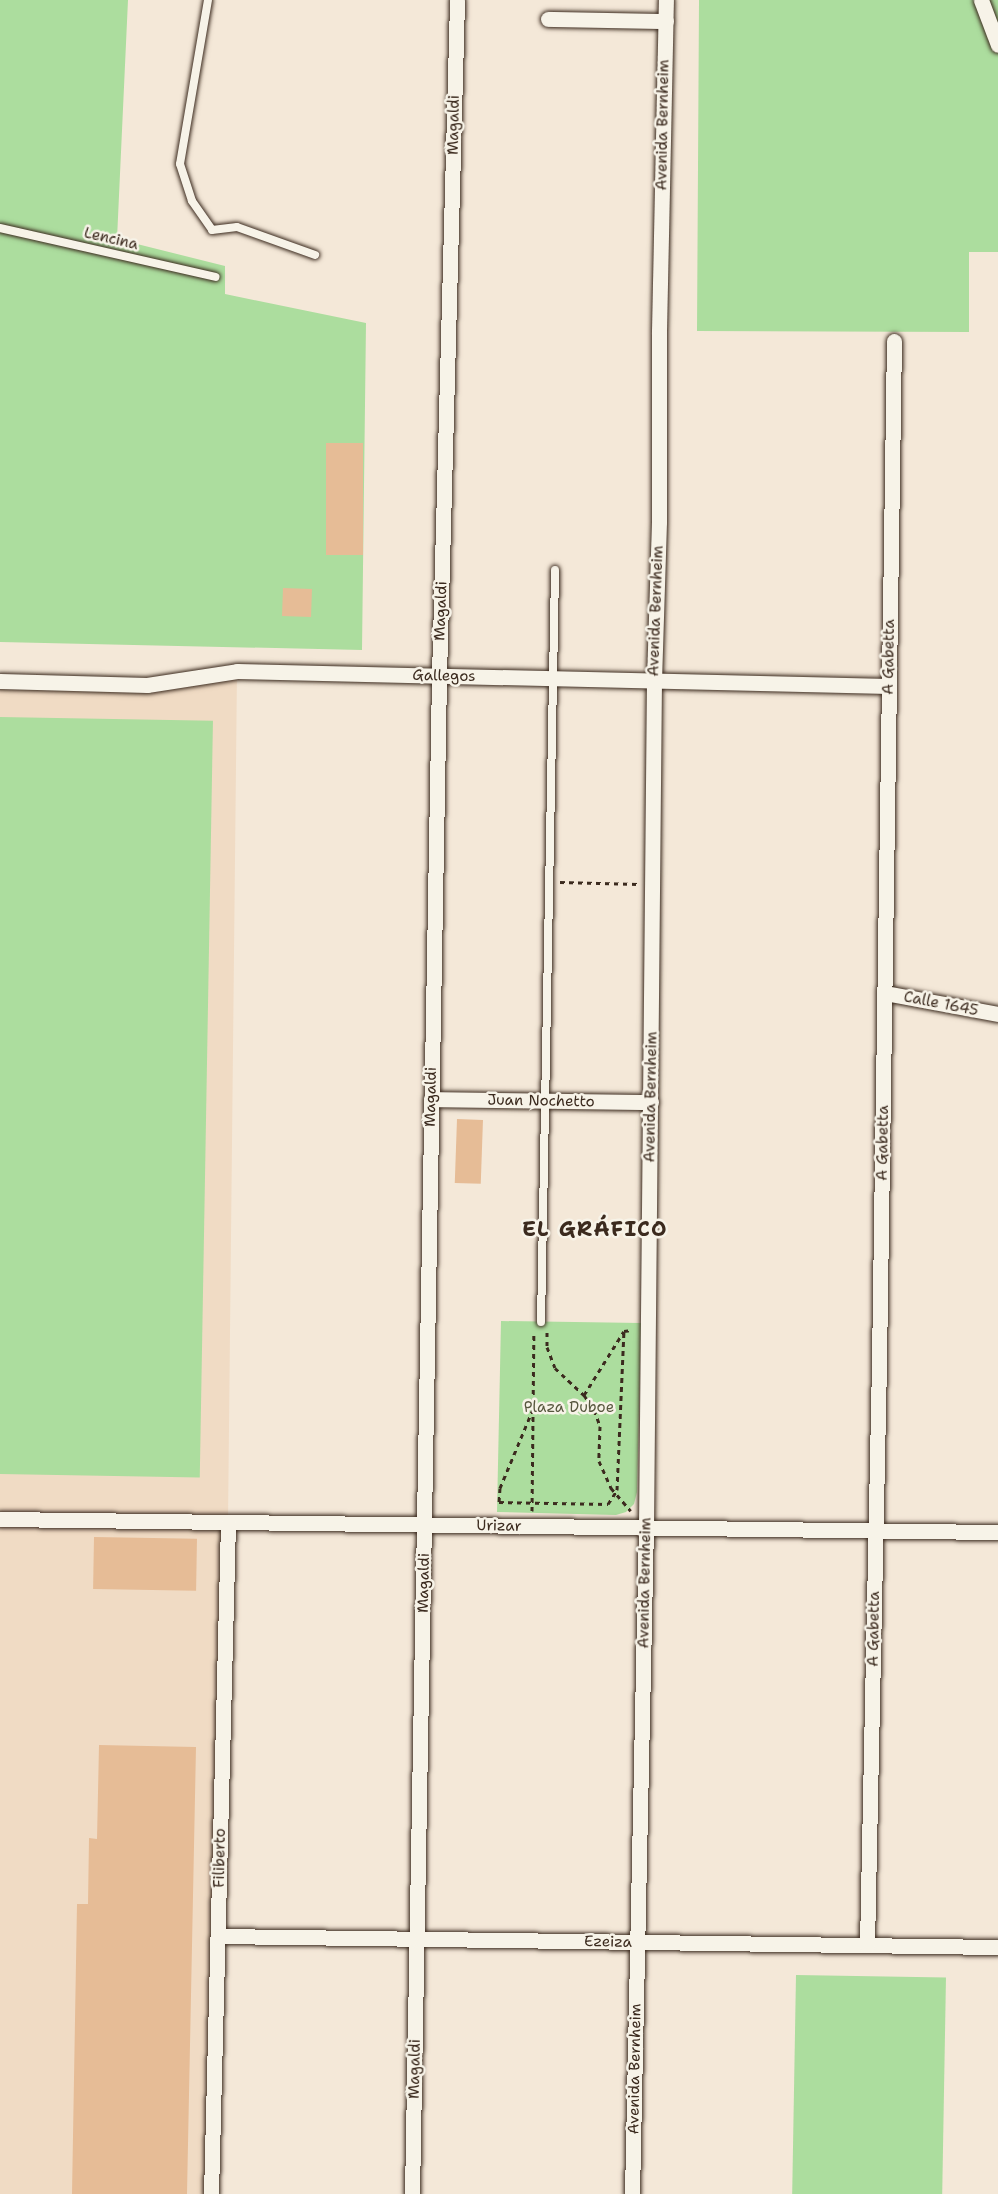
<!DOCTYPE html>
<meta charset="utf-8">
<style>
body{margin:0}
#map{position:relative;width:998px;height:2194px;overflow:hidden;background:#f4e8d8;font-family:"Shantell Sans",sans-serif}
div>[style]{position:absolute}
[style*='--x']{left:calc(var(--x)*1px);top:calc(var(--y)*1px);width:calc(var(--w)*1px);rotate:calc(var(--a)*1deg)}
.built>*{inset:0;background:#f0dbc4}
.green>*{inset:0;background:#acdd9e;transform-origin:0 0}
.building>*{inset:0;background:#e6bc96;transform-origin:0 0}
.path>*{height:3px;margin-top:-1.5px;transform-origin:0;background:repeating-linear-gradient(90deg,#3b2a1e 0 4.5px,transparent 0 9px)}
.roads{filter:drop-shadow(0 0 2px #3b2a1e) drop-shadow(0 0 2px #3b2a1e)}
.service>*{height:8px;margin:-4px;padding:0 4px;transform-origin:4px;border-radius:4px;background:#f7f3e8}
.minor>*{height:15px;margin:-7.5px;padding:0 7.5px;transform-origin:7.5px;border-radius:7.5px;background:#f7f3e8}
span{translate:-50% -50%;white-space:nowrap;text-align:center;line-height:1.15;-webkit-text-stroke:5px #f7f3e8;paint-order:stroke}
.street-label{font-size:15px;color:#3b2a1e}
.park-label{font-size:15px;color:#57573e}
.district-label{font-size:21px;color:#3b2a1e;font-weight:700;letter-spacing:1.5px}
</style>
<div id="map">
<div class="built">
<div style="clip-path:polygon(237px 671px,228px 1522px,211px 2194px,0 2194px,0 681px,147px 685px)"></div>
</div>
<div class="green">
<div style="clip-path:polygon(0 0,128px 0,117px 239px,225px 266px,225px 294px,366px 323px,362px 650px,0 642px)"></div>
<div style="clip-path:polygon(699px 0,998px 0,998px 252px,969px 252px,969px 332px,697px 331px)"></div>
<div style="left:0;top:717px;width:213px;height:757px;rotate:1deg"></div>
<div style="clip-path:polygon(501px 1321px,641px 1323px,637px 1492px,634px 1504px,626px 1512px,616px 1515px,497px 1512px)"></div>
<div style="left:796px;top:1975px;width:150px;height:219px;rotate:1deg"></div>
</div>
<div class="building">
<div style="left:326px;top:443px;width:37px;height:112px"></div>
<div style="left:283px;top:588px;width:29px;height:28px;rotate:2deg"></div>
<div style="left:457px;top:1119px;width:26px;height:64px;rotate:2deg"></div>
<div style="left:94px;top:1537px;width:103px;height:52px;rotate:1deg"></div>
<div style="clip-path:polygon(99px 1745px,196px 1747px,187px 2194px,72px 2194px,77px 1904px,88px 1904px,89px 1838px,97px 1839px)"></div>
</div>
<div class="path">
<div style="--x:560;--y:882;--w:78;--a:1.5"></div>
<div style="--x:547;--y:1332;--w:15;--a:90"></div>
<div style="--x:547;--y:1347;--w:22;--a:69"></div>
<div style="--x:555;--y:1368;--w:40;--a:43"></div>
<div style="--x:584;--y:1395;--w:18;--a:56"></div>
<div style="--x:594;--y:1410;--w:17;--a:69"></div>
<div style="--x:600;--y:1426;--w:35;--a:92"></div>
<div style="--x:599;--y:1461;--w:30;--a:66"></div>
<div style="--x:611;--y:1488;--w:30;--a:49"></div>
<div style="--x:584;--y:1395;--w:75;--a:-58"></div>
<div style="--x:624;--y:1331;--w:8;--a:-7"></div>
<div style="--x:533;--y:1409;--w:86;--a:112.7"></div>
<div style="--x:500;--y:1488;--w:14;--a:94"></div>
<div style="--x:499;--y:1502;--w:109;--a:1.1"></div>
<div style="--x:608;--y:1504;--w:17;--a:-57"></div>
<div style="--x:617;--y:1490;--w:159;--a:-87.5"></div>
<div style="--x:532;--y:1511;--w:179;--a:-89.4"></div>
</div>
<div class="roads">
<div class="service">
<div style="--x:208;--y:0;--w:166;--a:99.7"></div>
<div style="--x:180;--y:164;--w:39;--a:72"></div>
<div style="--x:192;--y:201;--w:35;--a:55"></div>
<div style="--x:212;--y:230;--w:25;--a:-7"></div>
<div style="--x:237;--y:227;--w:83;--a:19.7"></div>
<div style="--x:0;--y:228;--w:221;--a:12.8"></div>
<div style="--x:541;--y:1322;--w:752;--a:-88.93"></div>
</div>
<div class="minor">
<div style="--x:981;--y:0;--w:48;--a:69.3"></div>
<div style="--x:548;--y:19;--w:118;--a:1"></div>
<div style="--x:0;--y:681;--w:147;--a:1.6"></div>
<div style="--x:147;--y:685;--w:91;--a:-8.8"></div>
<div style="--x:237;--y:671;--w:652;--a:1.32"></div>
<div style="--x:885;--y:993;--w:115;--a:10.5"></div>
<div style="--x:431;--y:1099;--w:220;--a:0.8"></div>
<div style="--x:0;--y:1519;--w:998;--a:0.75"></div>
<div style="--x:219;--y:1936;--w:779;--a:0.81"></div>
<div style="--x:867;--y:1945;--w:583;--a:-88.82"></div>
<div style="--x:879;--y:1362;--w:1021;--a:-89.16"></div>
<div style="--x:211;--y:2194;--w:672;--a:-88.55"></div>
<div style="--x:412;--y:2194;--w:1518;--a:-88.98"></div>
<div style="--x:439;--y:676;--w:676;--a:-88.47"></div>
<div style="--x:632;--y:2194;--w:666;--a:-88.8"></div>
<div style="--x:646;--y:1528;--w:847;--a:-89.46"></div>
<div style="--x:654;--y:681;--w:159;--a:-88.2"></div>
<div style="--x:659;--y:522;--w:191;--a:-90"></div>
<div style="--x:659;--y:331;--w:331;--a:-88.8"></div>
</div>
</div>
<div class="street-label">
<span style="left:454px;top:125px;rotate:-89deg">Magaldi</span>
<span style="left:663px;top:125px;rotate:-89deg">Avenida Bernheim</span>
<span style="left:111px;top:239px;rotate:13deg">Lencina</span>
<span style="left:441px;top:611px;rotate:-88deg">Magaldi</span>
<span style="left:656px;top:611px;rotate:-88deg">Avenida Bernheim</span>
<span style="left:889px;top:657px;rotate:-89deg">A Gabetta</span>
<span style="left:444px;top:676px;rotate:1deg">Gallegos</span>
<span style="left:941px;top:1004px;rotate:11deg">Calle 1645</span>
<span style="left:431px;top:1097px;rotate:-89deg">Magaldi</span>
<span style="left:651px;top:1097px;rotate:-89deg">Avenida Bernheim</span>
<span style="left:541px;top:1101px;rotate:1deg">Juan Nochetto</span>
<span style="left:883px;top:1143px;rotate:-89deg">A Gabetta</span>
<span style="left:499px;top:1526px;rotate:1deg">Urizar</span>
<span style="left:424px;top:1583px;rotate:-89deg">Magaldi</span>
<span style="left:645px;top:1583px;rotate:-89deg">Avenida Bernheim</span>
<span style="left:874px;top:1629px;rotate:-89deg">A Gabetta</span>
<span style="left:220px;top:1858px;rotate:-89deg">Filiberto</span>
<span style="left:608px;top:1942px;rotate:1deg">Ezeiza</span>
<span style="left:415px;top:2069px;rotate:-89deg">Magaldi</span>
<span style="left:635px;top:2069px;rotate:-89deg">Avenida Bernheim</span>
</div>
<div class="park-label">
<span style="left:569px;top:1408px">Plaza Duboe</span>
</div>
<div class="district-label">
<span style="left:595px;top:1229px">EL GRÁFICO</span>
</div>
</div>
